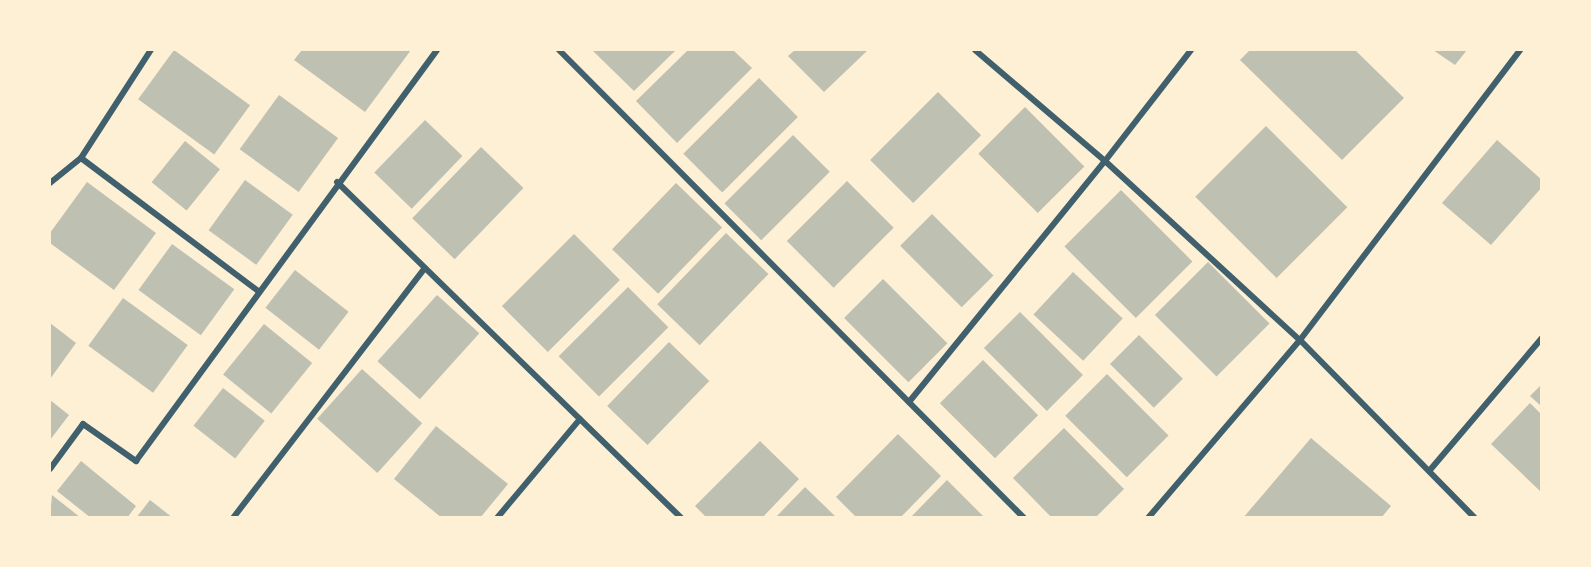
<!DOCTYPE html>
<style>
body{margin:0}
#map{position:relative;width:1591px;height:567px;overflow:hidden;background:#fdf0d5;font-family:Manrope,sans-serif}
div>[style]{position:absolute}
[style*='--x']{left:calc(var(--x)*1px);top:calc(var(--y)*1px);width:calc(var(--w)*1px);rotate:calc(var(--a)*1deg)}
.building>*{inset:0;background:#bec0b2;transform-origin:0 0}
.minor>*{height:6px;margin:-3px;padding:0 3px;transform-origin:3px;border-radius:3px;background:#3f606c}
span{translate:-50% -50%;white-space:nowrap;text-align:center;line-height:1.15;-webkit-text-stroke:6px #fdf0d5;paint-order:stroke}
.frame{position:absolute;inset:0;border:51px solid #fdf0d5;pointer-events:none}
</style>
<div id="map">
<div class="building">
<div style="left:174px;top:50px;width:94px;height:61px;rotate:36deg"></div>
<div style="clip-path:polygon(302px 50px,411px 50px,365px 112px,294px 60px)"></div>
<div style="clip-path:polygon(592px 50px,676px 50px,634px 91px)"></div>
<div style="clip-path:polygon(688px 50px,733px 50px,752px 68px,677px 143px,636px 101px)"></div>
<div style="clip-path:polygon(795px 50px,868px 50px,824px 92px,788px 56px)"></div>
<div style="clip-path:polygon(1250px 50px,1355px 50px,1404px 98px,1342px 160px,1240px 60px)"></div>
<div style="clip-path:polygon(1433px 50px,1467px 50px,1455px 65px)"></div>
<div style="left:759px;top:78px;width:55px;height:107px;rotate:45deg"></div>
<div style="left:938px;top:92px;width:61px;height:96px;rotate:45deg"></div>
<div style="left:279px;top:95px;width:73px;height:67px;rotate:36deg"></div>
<div style="left:1025px;top:107px;width:84px;height:66px;rotate:45deg"></div>
<div style="left:425px;top:120px;width:52px;height:73px;rotate:44deg"></div>
<div style="left:1266px;top:126px;width:115px;height:100px;rotate:45deg"></div>
<div style="left:793px;top:135px;width:52px;height:97px;rotate:45deg"></div>
<div style="clip-path:polygon(1497px 140px,1542px 180px,1542px 187px,1491px 245px,1442px 203px)"></div>
<div style="left:185px;top:141px;width:45px;height:53px;rotate:39deg"></div>
<div style="left:481px;top:147px;width:59px;height:99px;rotate:44deg"></div>
<div style="left:245px;top:180px;width:59px;height:62px;rotate:36deg"></div>
<div style="left:847px;top:181px;width:66px;height:85px;rotate:45deg"></div>
<div style="clip-path:polygon(87px 182px,156px 233px,114px 290px,50px 243px,50px 233px)"></div>
<div style="left:676px;top:183px;width:64px;height:92px;rotate:44deg"></div>
<div style="left:1121px;top:190px;width:101px;height:80px;rotate:45deg"></div>
<div style="left:932px;top:214px;width:87px;height:45px;rotate:45deg"></div>
<div style="left:726px;top:233px;width:59px;height:99px;rotate:44deg"></div>
<div style="left:574px;top:234px;width:65px;height:102px;rotate:45deg"></div>
<div style="left:172px;top:244px;width:77px;height:57px;rotate:36deg"></div>
<div style="left:1208px;top:262px;width:87px;height:75px;rotate:45deg"></div>
<div style="left:295px;top:270px;width:68px;height:48px;rotate:38deg"></div>
<div style="left:1073px;top:272px;width:68px;height:58px;rotate:43deg"></div>
<div style="left:883px;top:279px;width:91px;height:55px;rotate:45deg"></div>
<div style="left:628px;top:287px;width:57px;height:98px;rotate:45deg"></div>
<div style="left:437px;top:295px;width:57px;height:89px;rotate:42deg"></div>
<div style="left:123px;top:298px;width:80px;height:59px;rotate:36deg"></div>
<div style="left:1020px;top:312px;width:89px;height:51px;rotate:45deg"></div>
<div style="clip-path:polygon(50px 323px,76px 343px,50px 379px)"></div>
<div style="left:264px;top:324px;width:62px;height:65px;rotate:39deg"></div>
<div style="left:1139px;top:335px;width:62px;height:41px;rotate:45deg"></div>
<div style="left:669px;top:342px;width:56px;height:89px;rotate:44deg"></div>
<div style="left:983px;top:360px;width:78px;height:61px;rotate:45deg"></div>
<div style="left:362px;top:369px;width:81px;height:67px;rotate:42deg"></div>
<div style="left:1107px;top:374px;width:87px;height:59px;rotate:45deg"></div>
<div style="clip-path:polygon(1542px 384px,1542px 407px,1530px 396px)"></div>
<div style="left:223px;top:388px;width:53px;height:48px;rotate:38deg"></div>
<div style="clip-path:polygon(50px 400px,69px 415px,50px 440px)"></div>
<div style="clip-path:polygon(1530px 403px,1542px 415px,1540px 491px,1491px 444px)"></div>
<div style="clip-path:polygon(436px 426px,508px 484px,480px 518px,442px 518px,394px 479px)"></div>
<div style="clip-path:polygon(1064px 428px,1124px 489px,1095px 518px,1052px 518px,1013px 478px)"></div>
<div style="clip-path:polygon(898px 434px,941px 476px,900px 518px,857px 518px,836px 497px)"></div>
<div style="clip-path:polygon(1311px 438px,1391px 506px,1381px 518px,1243px 518px)"></div>
<div style="clip-path:polygon(760px 441px,799px 479px,762px 518px,707px 518px,695px 506px)"></div>
<div style="clip-path:polygon(81px 461px,136px 506px,127px 518px,91px 518px,57px 491px)"></div>
<div style="clip-path:polygon(947px 480px,985px 518px,910px 518px)"></div>
<div style="clip-path:polygon(805px 487px,837px 518px,775px 518px)"></div>
<div style="clip-path:polygon(52px 495px,81px 518px,50px 518px)"></div>
<div style="clip-path:polygon(150px 500px,173px 518px,136px 518px)"></div>
</div>
<div class="minor">
<div style="--x:559;--y:50;--w:660;--a:45.18"></div>
<div style="--x:975;--y:50;--w:171;--a:40.5"></div>
<div style="--x:1105;--y:161;--w:265;--a:42.6"></div>
<div style="--x:1300;--y:340;--w:250;--a:45.5"></div>
<div style="--x:81;--y:158;--w:221;--a:36.9"></div>
<div style="--x:337;--y:182;--w:481;--a:44.3"></div>
<div style="--x:50;--y:183;--w:40;--a:-39"></div>
<div style="--x:81;--y:158;--w:129;--a:-57.1"></div>
<div style="--x:909;--y:402;--w:311;--a:-50.9"></div>
<div style="--x:1105;--y:161;--w:140;--a:-52.2"></div>
<div style="--x:50;--y:469;--w:56;--a:-53.7"></div>
<div style="--x:83;--y:424;--w:65;--a:34.9"></div>
<div style="--x:136;--y:461;--w:509;--a:-53.78"></div>
<div style="--x:1430;--y:470;--w:173;--a:-49.7"></div>
<div style="--x:233;--y:518;--w:315;--a:-52.5"></div>
<div style="--x:497;--y:518;--w:129;--a:-50"></div>
<div style="--x:1148;--y:518;--w:234;--a:-49.5"></div>
<div style="--x:1300;--y:340;--w:364;--a:-52.8"></div>
</div>
<div class="frame"></div>
</div>
